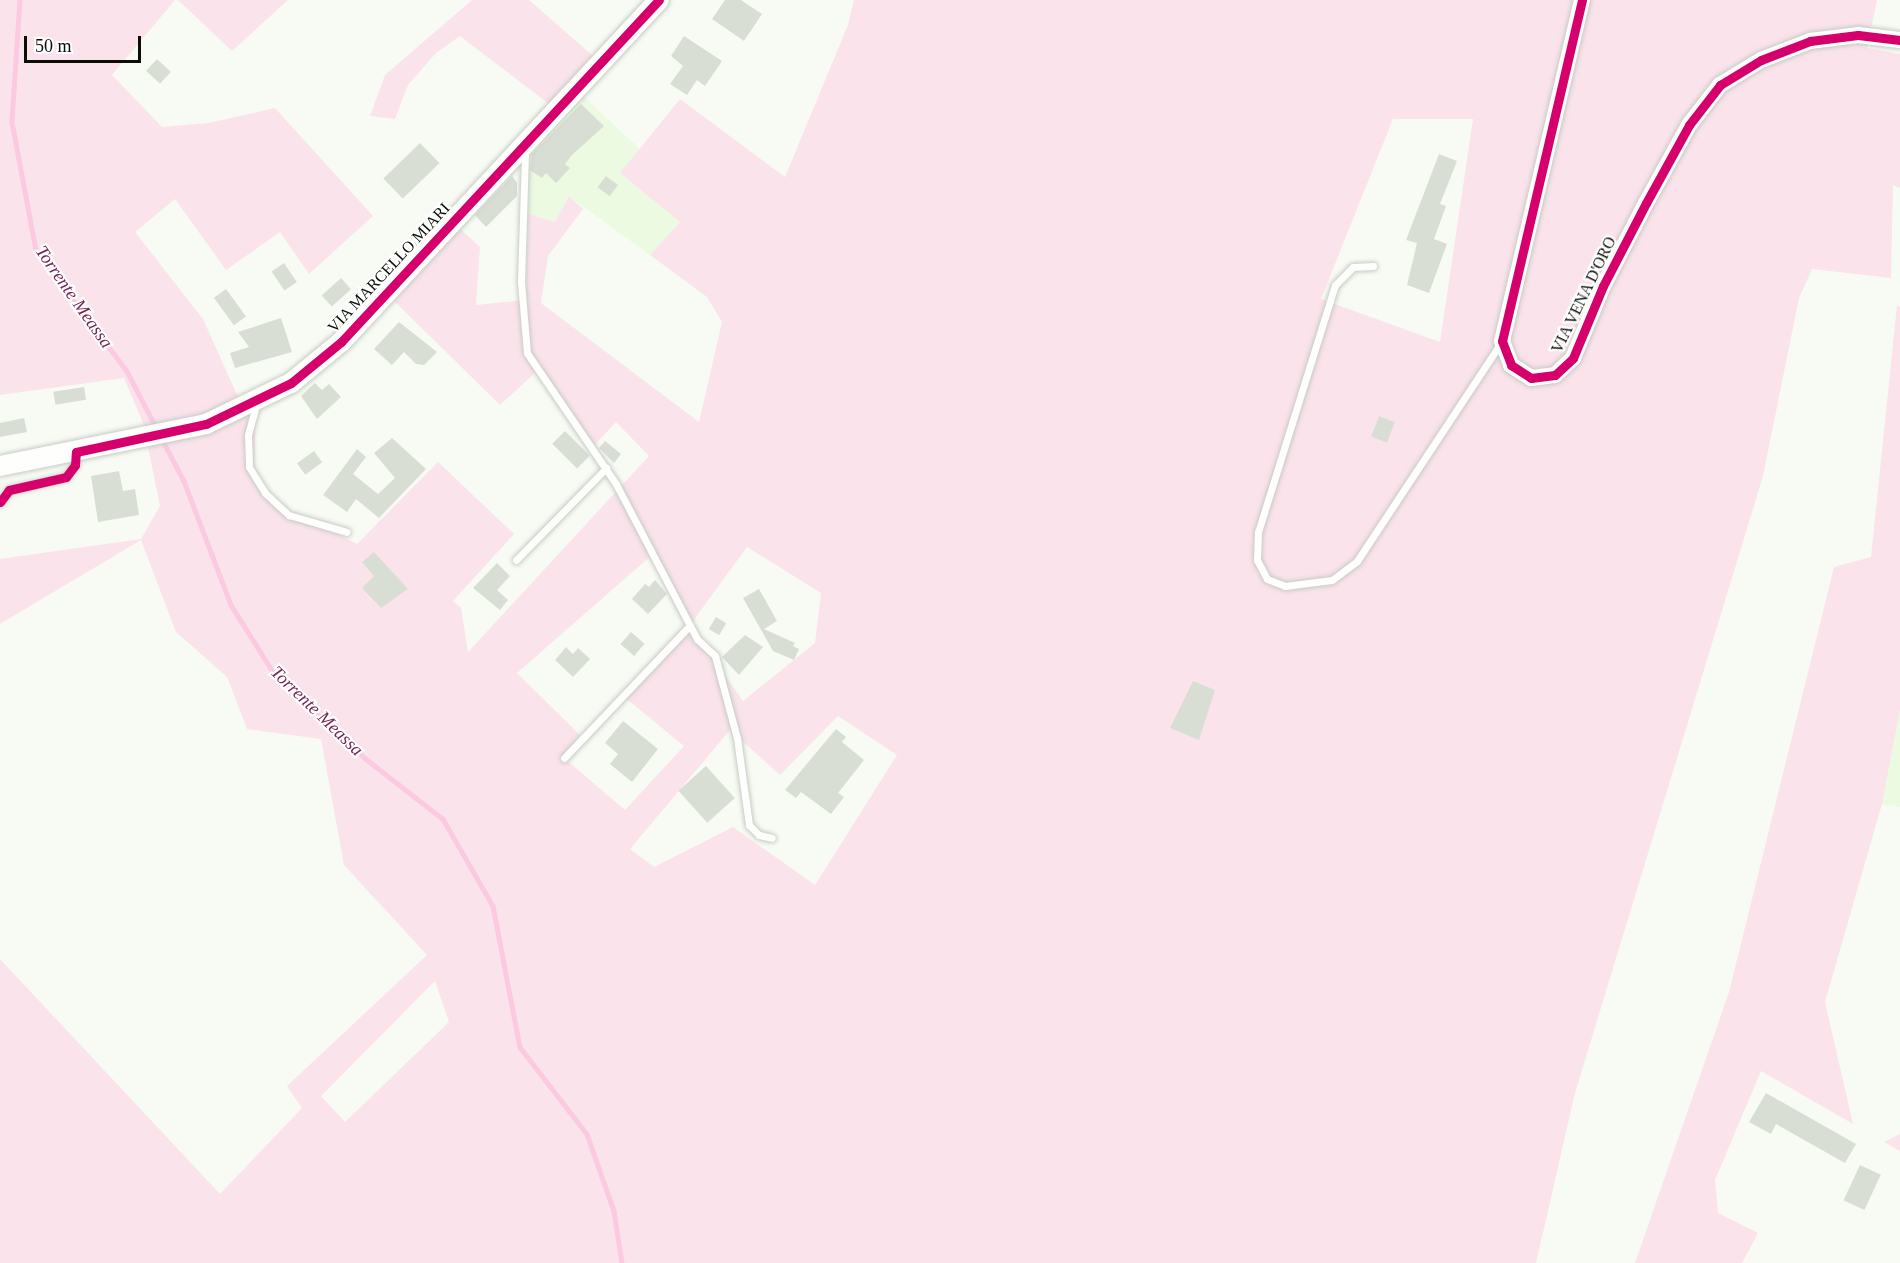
<!DOCTYPE html>
<style>
body{margin:0}
#map{position:relative;width:1900px;height:1263px;overflow:hidden;background:#f7fbf4;font-family:"Times New Roman",serif}
div>[style]{position:absolute}
[style*='--x']{left:calc(var(--x)*1px);top:calc(var(--y)*1px);width:calc(var(--w)*1px);rotate:calc(var(--a)*1deg)}
.built>*{inset:0;background:#ecfae1}
.green>*{inset:0;background:#fbe3ec}
.stream>*{height:4.5px;margin:-2.25px;padding:0 2.25px;transform-origin:2.25px;border-radius:2.25px;background:#fbc9e0}
.building>*{inset:0;background:#d9ded5;transform-origin:0 0}
.roads{filter:drop-shadow(0 0 2px #c7ccc4) drop-shadow(0 0 2px #c7ccc4)}
.service>*{height:7px;margin:-3.5px;padding:0 3.5px;transform-origin:3.5px;border-radius:3.5px;background:#fefefd}
.tertiary>*{height:16px;margin:-8px;padding:0 8px;transform-origin:8px;border-radius:8px;background:#fefefd}
.secondary>*{height:20px;margin:-10px;padding:0 10px;transform-origin:10px;border-radius:10px;background:#fefefd}
.cycleway>*{height:9px;margin:-4.5px;padding:0 4.5px;transform-origin:4.5px;border-radius:4.5px;background:#d6006c}
span{translate:-50% -50%;white-space:nowrap;text-align:center;line-height:1.15;-webkit-text-stroke:4.5px #fff;paint-order:stroke}
.street-label{font-size:16px;color:#090f05}
.water-label{font-size:18px;color:#772455;font-style:italic}
.scale{position:absolute;left:24px;top:36px;width:117px;height:27px;box-sizing:border-box;border:3px solid #090f05;border-top:0;padding-left:8px;font-size:18px;line-height:21px;white-space:nowrap;color:#090f05;-webkit-text-stroke:4px #fff;paint-order:stroke}
</style>
<div id="map">
<div class="built">
<div style="clip-path:polygon(576px 90px,640px 149px,621px 174px,681px 222px,650px 255px,569px 196px,555px 222px,528px 214px,530px 143px)"></div>
<div style="clip-path:polygon(1900px 710px,1900px 807px,1882px 804px)"></div>
</div>
<div class="green">
<div style="clip-path:polygon(evenodd,0 0,175px 0,112px 75px,162px 127px,209px 123px,275px 108px,373px 216px,309px 274px,280px 232px,226px 270px,175px 199px,135px 232px,203px 319px,238px 397px,257px 396px,254px 465px,267px 491px,289px 510px,357px 544px,438px 462px,514px 534px,453px 601px,461px 608px,468px 652px,649px 456px,616px 422px,593px 447px,538px 370px,500px 405px,387px 294px,453px 222px,480px 247px,476px 305px,526px 300px,528px 214px,555px 222px,569px 196px,583px 209px,548px 256px,541px 303px,699px 422px,722px 322px,707px 297px,650px 255px,680px 222px,620px 173px,680px 99px,785px 177px,848px 25px,854px 0,1877px 0,1867px 48px,1900px 54px,1900px 188px,1893px 185px,1891px 278px,1812px 269px,1799px 298px,1763px 476px,1575px 1093px,1536px 1263px,0 1263px,0 959px,220px 1194px,302px 1108px,287px 1086px,427px 955px,344px 865px,321px 739px,247px 729px,227px 677px,176px 632px,141px 540px,0 624px,0 559px,141px 539px,160px 506px,143px 423px,124px 378px,0 395px,0 0,1393px 119px,1473px 119px,1440px 342px,1321px 299px,1393px 119px,0 0,747px 547px,821px 593px,815px 643px,743px 701px,690px 625px,747px 547px,0 0,653px 554px,690px 625px,623px 696px,684px 746px,625px 810px,564px 758px,583px 738px,517px 673px,653px 554px,0 0,838px 716px,897px 755px,815px 885px,733px 827px,654px 867px,630px 849px,730px 730px,780px 775px,838px 716px,0 0,435px 981px,449px 1022px,345px 1122px,321px 1096px,435px 981px)"></div>
<div style="clip-path:polygon(178px 0,288px 0,232px 51px)"></div>
<div style="clip-path:polygon(472px 0,529px 0,601px 63px,553px 107px,460px 36px,436px 53px,408px 85px,395px 119px,370px 116px,385px 75px)"></div>
<div style="clip-path:polygon(1897px 305px,1900px 307px,1900px 710px,1882px 804px,1825px 1002px,1853px 1124px,1761px 1071px,1715px 1180px,1718px 1213px,1758px 1233px,1742px 1263px,1635px 1263px,1729px 992px,1834px 567px,1871px 557px)"></div>
<div style="clip-path:polygon(1900px 1134px,1900px 1151px,1884px 1142px)"></div>
</div>
<div class="stream">
<div style="--x:20;--y:0;--w:122;--a:93.8"></div>
<div style="--x:12;--y:122;--w:130;--a:79.4"></div>
<div style="--x:36;--y:250;--w:151;--a:53.1"></div>
<div style="--x:127;--y:371;--w:65;--a:62.7"></div>
<div style="--x:162;--y:439;--w:47;--a:62.4"></div>
<div style="--x:184;--y:481;--w:133;--a:69.2"></div>
<div style="--x:231;--y:605;--w:83;--a:57.8"></div>
<div style="--x:275;--y:675;--w:124;--a:42.7"></div>
<div style="--x:366;--y:759;--w:98;--a:37.9"></div>
<div style="--x:443;--y:819;--w:100;--a:60.1"></div>
<div style="--x:493;--y:906;--w:144;--a:79.2"></div>
<div style="--x:520;--y:1047;--w:110;--a:52.4"></div>
<div style="--x:587;--y:1134;--w:82;--a:70.7"></div>
<div style="--x:614;--y:1211;--w:53;--a:81.3"></div>
</div>
<div class="building">
<div style="clip-path:polygon(725px 0,741px 0,762px 14px,744px 41px,712px 19px)"></div>
<div style="clip-path:polygon(684px 36px,722px 61px,705px 86px,697px 80px,687px 95px,670px 84px,683px 66px,671px 56px)"></div>
<div style="left:157px;top:59px;width:19px;height:16px;rotate:43deg"></div>
<div style="clip-path:polygon(581px 104px,604px 126px,572px 155px,565px 164px,570px 168px,556px 183px,546px 173px,542px 178px,530px 170px,532px 154px)"></div>
<div style="left:420px;top:143px;width:28px;height:51px;rotate:46deg"></div>
<div style="clip-path:polygon(1439px 154px,1457px 161px,1440px 204px,1446px 206px,1434px 239px,1447px 244px,1429px 293px,1407px 285px,1417px 243px,1406px 240px)"></div>
<div style="clip-path:polygon(512px 176px,517px 183px,517px 196px,486px 227px,475px 215px)"></div>
<div style="left:606px;top:176px;width:15px;height:14px;rotate:37deg"></div>
<div style="left:284px;top:263px;width:23px;height:15px;rotate:56deg"></div>
<div style="left:341px;top:278px;width:15px;height:26px;rotate:48deg"></div>
<div style="left:226px;top:289px;width:34px;height:15px;rotate:54deg"></div>
<div style="clip-path:polygon(281px 318px,292px 352px,235px 368px,230px 353px,249px 347px,238px 332px)"></div>
<div style="clip-path:polygon(399px 322px,437px 352px,424px 365px,416px 364px,404px 352px,392px 365px,374px 349px)"></div>
<div style="clip-path:polygon(315px 383px,322px 390px,329px 384px,341px 397px,317px 419px,301px 396px)"></div>
<div style="left:84px;top:387px;width:13px;height:31px;rotate:81deg"></div>
<div style="left:1379px;top:416px;width:17px;height:22px;rotate:21deg"></div>
<div style="clip-path:polygon(24px 418px,27px 432px,0 437px,0 423px)"></div>
<div style="left:565px;top:431px;width:35px;height:18px;rotate:45deg"></div>
<div style="clip-path:polygon(392px 438px,426px 469px,379px 518px,356px 499px,347px 512px,323px 495px,357px 449px,366px 457px,353px 474px,378px 494px,395px 478px,374px 453px)"></div>
<div style="clip-path:polygon(605px 441px,621px 454px,614px 463px,599px 448px)"></div>
<div style="left:314px;top:451px;width:14px;height:21px;rotate:54deg"></div>
<div style="clip-path:polygon(119px 471px,123px 491px,135px 489px,139px 515px,98px 522px,91px 476px)"></div>
<div style="clip-path:polygon(374px 552px,408px 589px,381px 608px,362px 588px,374px 576px,362px 562px)"></div>
<div style="clip-path:polygon(497px 563px,510px 576px,497px 590px,508px 600px,500px 610px,473px 588px)"></div>
<div style="clip-path:polygon(655px 580px,667px 594px,648px 614px,632px 599px,645px 584px,649px 587px)"></div>
<div style="clip-path:polygon(759px 589px,777px 621px,764px 629px,795px 643px,793px 646px,799px 649px,794px 660px,773px 651px,743px 598px)"></div>
<div style="left:716px;top:617px;width:12px;height:14px;rotate:31deg"></div>
<div style="left:631px;top:632px;width:18px;height:16px;rotate:41deg"></div>
<div style="clip-path:polygon(745px 635px,763px 647px,739px 675px,722px 657px)"></div>
<div style="clip-path:polygon(566px 647px,573px 654px,578px 648px,590px 659px,573px 677px,555px 660px)"></div>
<div style="clip-path:polygon(1193px 681px,1215px 690px,1199px 740px,1170px 728px)"></div>
<div style="clip-path:polygon(623px 721px,658px 749px,632px 782px,610px 764px,618px 754px,605px 743px)"></div>
<div style="clip-path:polygon(836px 729px,846px 737px,842px 742px,864px 760px,838px 793px,844px 797px,831px 814px,801px 792px,796px 798px,785px 790px)"></div>
<div style="left:706px;top:766px;width:43px;height:37px;rotate:48deg"></div>
<div style="clip-path:polygon(1766px 1093px,1856px 1144px,1845px 1163px,1776px 1124px,1771px 1134px,1749px 1122px)"></div>
<div style="left:1860px;top:1165px;width:23px;height:39px;rotate:25deg"></div>
</div>
<div class="roads">
<div class="service">
<div style="--x:525;--y:154;--w:128;--a:91.8"></div>
<div style="--x:521;--y:282;--w:71;--a:85.2"></div>
<div style="--x:527;--y:353;--w:158;--a:55.8"></div>
<div style="--x:616;--y:484;--w:175;--a:62.4"></div>
<div style="--x:697;--y:639;--w:25;--a:43"></div>
<div style="--x:715;--y:656;--w:85;--a:75"></div>
<div style="--x:737;--y:738;--w:88;--a:82.1"></div>
<div style="--x:749;--y:825;--w:14;--a:45"></div>
<div style="--x:759;--y:835;--w:13;--a:13"></div>
<div style="--x:1373;--y:266;--w:20;--a:177"></div>
<div style="--x:1353;--y:267;--w:25;--a:135"></div>
<div style="--x:1335;--y:285;--w:259;--a:107.3"></div>
<div style="--x:1258;--y:532;--w:28;--a:92"></div>
<div style="--x:1257;--y:560;--w:21;--a:62"></div>
<div style="--x:1267;--y:579;--w:19;--a:21"></div>
<div style="--x:1285;--y:586;--w:47;--a:-7.3"></div>
<div style="--x:1332;--y:580;--w:31;--a:-37"></div>
<div style="--x:1357;--y:561;--w:261;--a:-56.6"></div>
<div style="--x:256;--y:405;--w:31;--a:105"></div>
<div style="--x:248;--y:435;--w:32;--a:88"></div>
<div style="--x:249;--y:467;--w:31;--a:58"></div>
<div style="--x:265;--y:493;--w:33;--a:43"></div>
<div style="--x:289;--y:515;--w:60;--a:16.3"></div>
<div style="--x:0;--y:502;--w:15;--a:-53"></div>
<div style="--x:9;--y:490;--w:58;--a:-12.8"></div>
<div style="--x:66;--y:477;--w:15;--a:-53"></div>
<div style="--x:75;--y:465;--w:13;--a:-86"></div>
<div style="--x:516;--y:560;--w:129;--a:-45.6"></div>
<div style="--x:564;--y:758;--w:183;--a:-46.5"></div>
</div>
<div class="tertiary">
<div style="--x:1582;--y:0;--w:350;--a:103.2"></div>
<div style="--x:1502;--y:341;--w:26;--a:69"></div>
<div style="--x:1511;--y:365;--w:24;--a:33"></div>
<div style="--x:1531;--y:378;--w:24;--a:-7"></div>
<div style="--x:1555;--y:375;--w:25;--a:-43"></div>
<div style="--x:1573;--y:358;--w:78;--a:-67.4"></div>
<div style="--x:1603;--y:286;--w:93;--a:-62.6"></div>
<div style="--x:1646;--y:203;--w:89;--a:-61.1"></div>
<div style="--x:1689;--y:125;--w:51;--a:-52.2"></div>
<div style="--x:1720;--y:85;--w:48;--a:-31.4"></div>
<div style="--x:1761;--y:60;--w:53;--a:-21.2"></div>
<div style="--x:1810;--y:41;--w:48;--a:-7.1"></div>
<div style="--x:1858;--y:35;--w:42;--a:6.8"></div>
</div>
<div class="secondary">
<div style="--x:0;--y:466;--w:210;--a:-11.5"></div>
<div style="--x:206;--y:424;--w:94;--a:-25.8"></div>
<div style="--x:291;--y:383;--w:65;--a:-39.4"></div>
<div style="--x:341;--y:342;--w:467;--a:-47.1"></div>
</div>
</div>
<div class="cycleway">
<div style="--x:1582;--y:0;--w:350;--a:103.2"></div>
<div style="--x:1502;--y:341;--w:26;--a:69"></div>
<div style="--x:1511;--y:365;--w:24;--a:33"></div>
<div style="--x:1531;--y:378;--w:24;--a:-7"></div>
<div style="--x:1555;--y:375;--w:25;--a:-43"></div>
<div style="--x:1573;--y:358;--w:78;--a:-67.4"></div>
<div style="--x:1603;--y:286;--w:93;--a:-62.6"></div>
<div style="--x:1646;--y:203;--w:89;--a:-61.1"></div>
<div style="--x:1689;--y:125;--w:51;--a:-52.2"></div>
<div style="--x:1720;--y:85;--w:48;--a:-31.4"></div>
<div style="--x:1761;--y:60;--w:53;--a:-21.2"></div>
<div style="--x:1810;--y:41;--w:48;--a:-7.1"></div>
<div style="--x:1858;--y:35;--w:42;--a:6.8"></div>
<div style="--x:0;--y:502;--w:15;--a:-53"></div>
<div style="--x:9;--y:490;--w:58;--a:-12.8"></div>
<div style="--x:66;--y:477;--w:15;--a:-53"></div>
<div style="--x:75;--y:465;--w:13;--a:-86"></div>
<div style="--x:76;--y:452;--w:133;--a:-12.2"></div>
<div style="--x:206;--y:424;--w:94;--a:-25.8"></div>
<div style="--x:291;--y:383;--w:65;--a:-39.4"></div>
<div style="--x:341;--y:342;--w:467;--a:-47.1"></div>
</div>
<div class="street-label">
<span style="left:389px;top:268px;rotate:-47deg">VIA MARCELLO MIARI</span>
<span style="left:1584px;top:295px;rotate:-64deg">VIA VENA D'ORO</span>
</div>
<div class="water-label">
<span style="left:74px;top:297px;rotate:55deg">Torrente Meassa</span>
<span style="left:317px;top:711px;rotate:44deg">Torrente Meassa</span>
</div>
<div class="scale">50 m</div>
</div>
